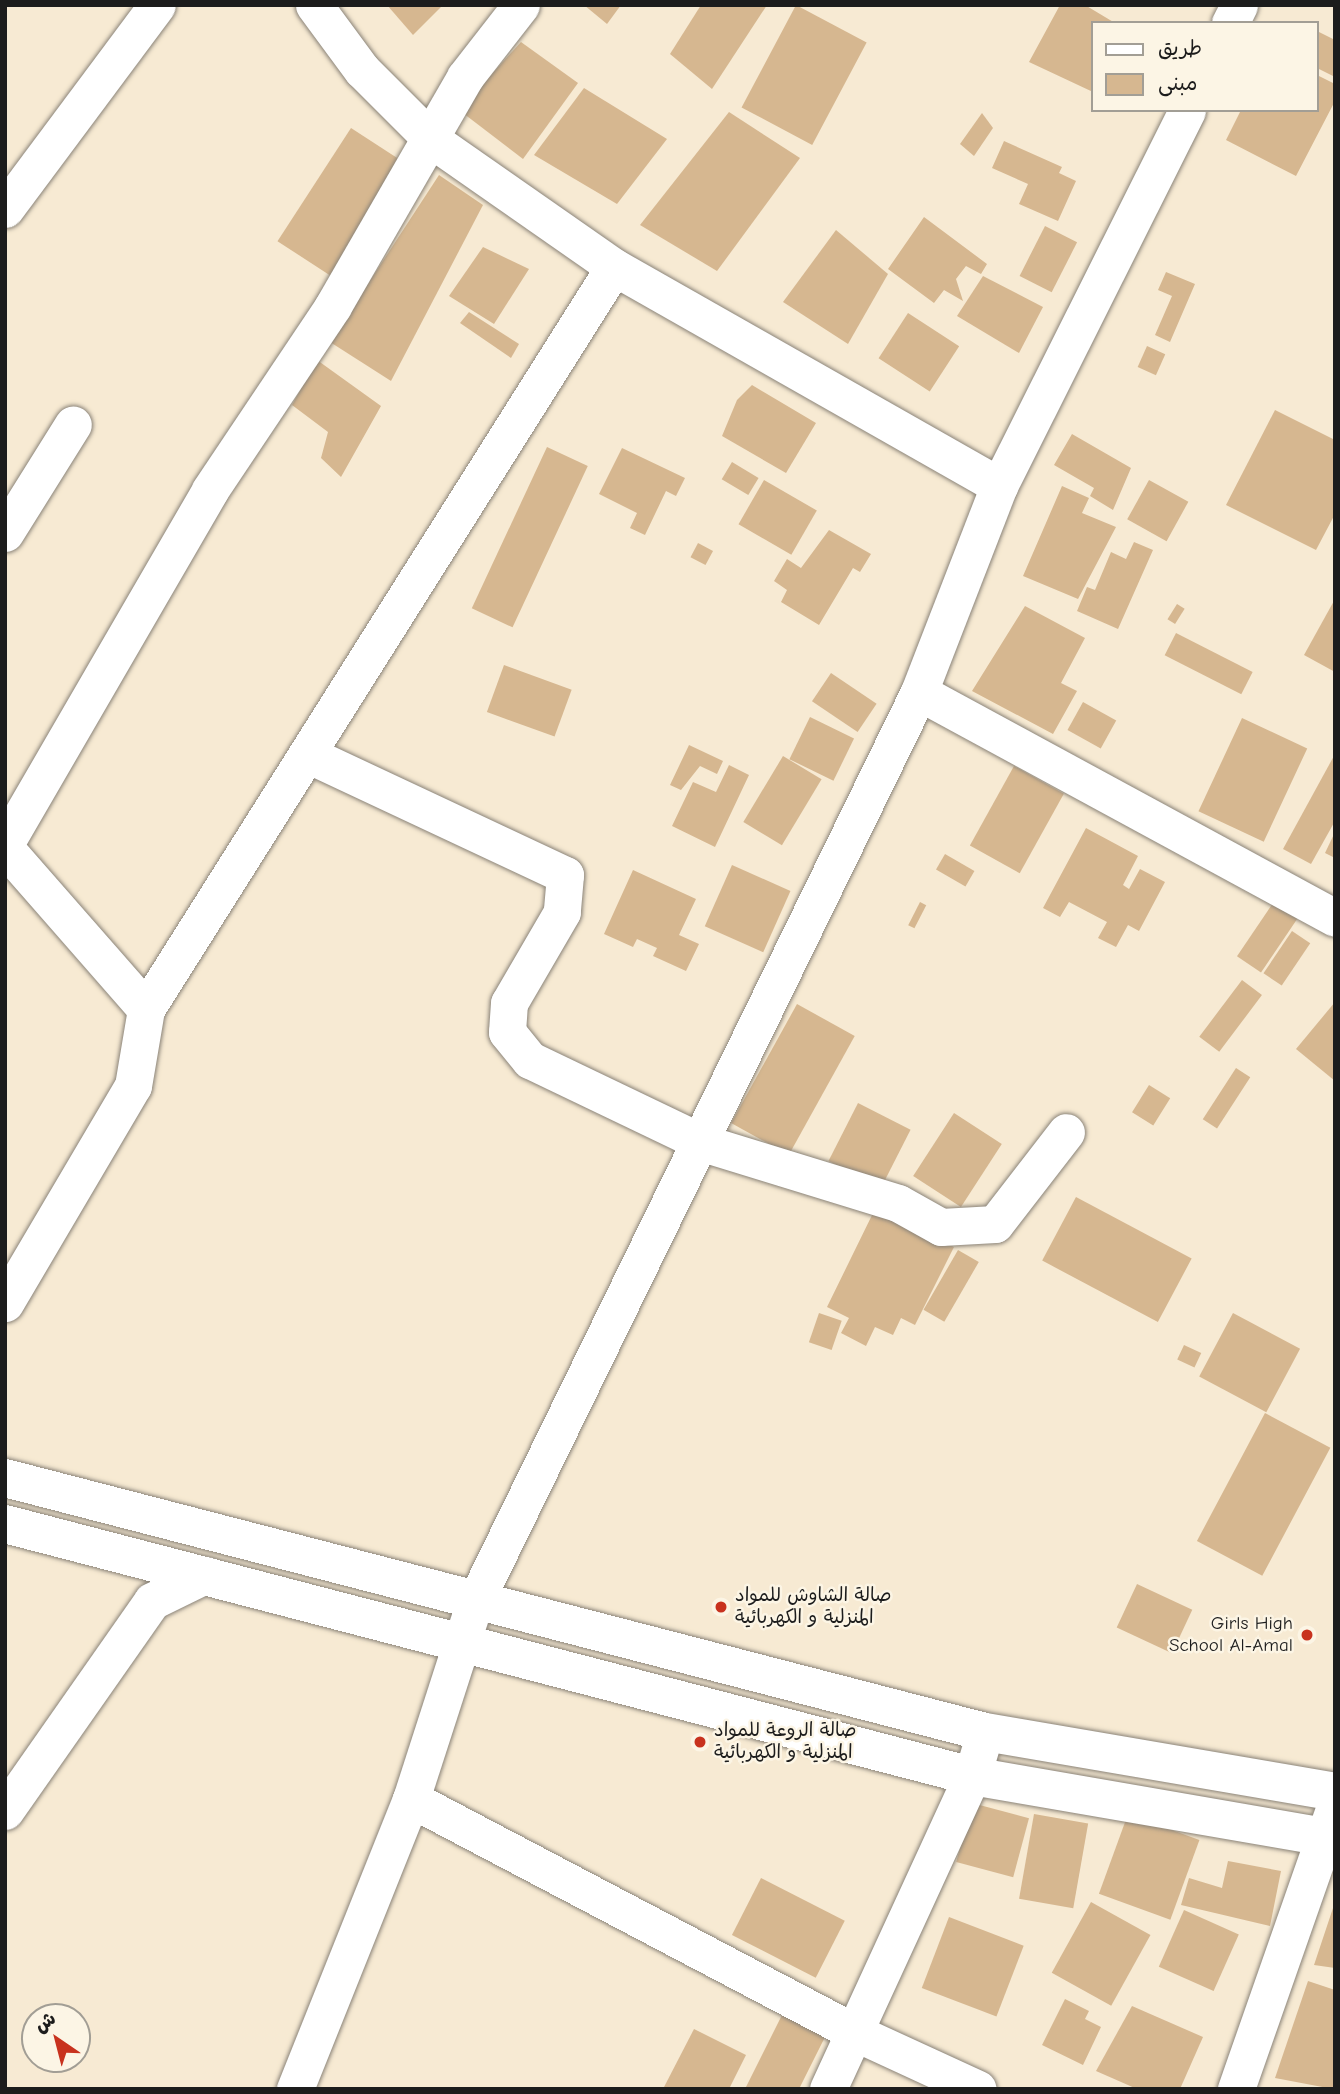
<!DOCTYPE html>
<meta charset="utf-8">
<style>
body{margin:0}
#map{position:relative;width:1340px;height:2094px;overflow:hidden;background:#f7ead3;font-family:"Comic Neue","Playpen Sans Arabic",sans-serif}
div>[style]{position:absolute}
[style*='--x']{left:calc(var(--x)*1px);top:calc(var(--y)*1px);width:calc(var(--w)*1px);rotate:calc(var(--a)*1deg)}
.building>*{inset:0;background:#d6b790;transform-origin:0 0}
.roads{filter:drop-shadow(0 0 2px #8a8378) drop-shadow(0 0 2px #8a8378)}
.minor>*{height:37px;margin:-18.5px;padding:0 18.5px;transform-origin:18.5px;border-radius:18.5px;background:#fff}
.major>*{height:38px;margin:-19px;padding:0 19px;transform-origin:19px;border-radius:19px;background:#fff}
.dots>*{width:19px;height:19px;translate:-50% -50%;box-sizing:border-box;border:4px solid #fcf5e5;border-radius:50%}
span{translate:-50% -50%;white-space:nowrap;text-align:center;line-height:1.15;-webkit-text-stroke:5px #fcf5e5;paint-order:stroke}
.poi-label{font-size:19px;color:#1c1c1c}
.left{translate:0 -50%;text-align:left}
.right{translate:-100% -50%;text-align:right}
.frame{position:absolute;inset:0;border:7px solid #1c1c1c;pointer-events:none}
.legend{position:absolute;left:1091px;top:21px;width:228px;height:91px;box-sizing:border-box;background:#fcf5e5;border:2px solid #a29e95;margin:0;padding:9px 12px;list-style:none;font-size:21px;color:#1c1c1c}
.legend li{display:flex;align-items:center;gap:14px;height:35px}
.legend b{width:35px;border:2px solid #a29e95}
.north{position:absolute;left:21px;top:2003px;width:70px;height:70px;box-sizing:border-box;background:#fcf5e5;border:2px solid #a29e95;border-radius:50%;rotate:325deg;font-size:19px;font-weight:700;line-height:28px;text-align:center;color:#1c1c1c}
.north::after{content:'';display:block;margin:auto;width:24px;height:32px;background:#c8321e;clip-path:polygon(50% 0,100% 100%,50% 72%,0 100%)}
</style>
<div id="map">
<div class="building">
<div style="clip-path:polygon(387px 5px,443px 5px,413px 35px)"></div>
<div style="clip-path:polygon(584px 5px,621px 5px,607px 24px)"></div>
<div style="clip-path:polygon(701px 5px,767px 5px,712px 89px,670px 54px)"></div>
<div style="left:796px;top:5px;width:80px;height:116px;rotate:28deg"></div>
<div style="clip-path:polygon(1060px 5px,1085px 5px,1115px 23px,1093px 23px,1093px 92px,1029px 62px)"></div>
<div style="clip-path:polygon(1317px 31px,1335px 40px,1335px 77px,1317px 68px)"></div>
<div style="clip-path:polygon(521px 42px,578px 83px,523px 159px,459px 110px)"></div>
<div style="clip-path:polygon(1317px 75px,1335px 84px,1335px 101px,1296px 176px,1226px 140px,1241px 110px,1317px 110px)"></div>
<div style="clip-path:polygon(584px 88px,667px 139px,617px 204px,534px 155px)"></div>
<div style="clip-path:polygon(729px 112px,800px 158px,717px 271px,640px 225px)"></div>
<div style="clip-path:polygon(982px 113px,993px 128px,974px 156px,960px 144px)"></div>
<div style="left:351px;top:128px;width:67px;height:135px;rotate:33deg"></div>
<div style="clip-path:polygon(1004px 141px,1062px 167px,1059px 173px,1076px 181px,1058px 221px,1019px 204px,1028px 184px,992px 168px)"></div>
<div style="clip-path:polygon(439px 175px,483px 205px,391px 381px,330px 342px)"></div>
<div style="clip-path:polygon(924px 217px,987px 264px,981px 274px,966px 266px,956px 279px,963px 301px,944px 290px,934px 303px,888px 269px)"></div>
<div style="left:1045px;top:226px;width:36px;height:56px;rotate:27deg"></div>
<div style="clip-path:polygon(836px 230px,888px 274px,848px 344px,783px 302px)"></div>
<div style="clip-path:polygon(483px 247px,529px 269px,494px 324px,449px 296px)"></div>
<div style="clip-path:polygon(1166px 272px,1195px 284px,1170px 342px,1155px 335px,1172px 296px,1158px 290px)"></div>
<div style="clip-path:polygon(983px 276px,1043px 307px,1019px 353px,957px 316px)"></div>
<div style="clip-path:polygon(469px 312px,519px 344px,511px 358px,460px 323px)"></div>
<div style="left:908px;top:313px;width:61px;height:54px;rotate:33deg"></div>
<div style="left:1147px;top:346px;width:20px;height:23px;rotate:24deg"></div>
<div style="clip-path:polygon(317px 360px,381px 406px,341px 477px,321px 458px,328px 432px,292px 405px)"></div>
<div style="clip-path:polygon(752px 385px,816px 423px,786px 473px,722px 436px,737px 400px)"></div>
<div style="clip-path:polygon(1275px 410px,1335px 440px,1335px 514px,1316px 550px,1226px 505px)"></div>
<div style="clip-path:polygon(1072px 434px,1131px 468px,1113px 510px,1090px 496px,1094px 488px,1054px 465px)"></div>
<div style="left:547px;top:447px;width:45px;height:178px;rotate:25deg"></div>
<div style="clip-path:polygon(622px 448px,685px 478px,676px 496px,666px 491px,645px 535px,630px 528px,637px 513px,599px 494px)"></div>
<div style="left:732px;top:462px;width:31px;height:20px;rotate:31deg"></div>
<div style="left:764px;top:480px;width:61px;height:51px;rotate:30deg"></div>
<div style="left:1149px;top:480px;width:45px;height:45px;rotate:29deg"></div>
<div style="clip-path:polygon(1062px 486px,1089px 498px,1082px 513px,1116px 527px,1078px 599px,1023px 576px)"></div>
<div style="clip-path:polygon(829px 530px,871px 554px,860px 572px,853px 568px,819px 625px,781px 602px,787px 590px,774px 581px,787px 559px,801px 568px)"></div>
<div style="clip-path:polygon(1134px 542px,1153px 550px,1118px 629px,1077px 611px,1087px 587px,1095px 590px,1111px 552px,1126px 559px)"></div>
<div style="left:698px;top:543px;width:17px;height:16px;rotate:28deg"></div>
<div style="clip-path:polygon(1335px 599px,1335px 672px,1304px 655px)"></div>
<div style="left:1177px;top:604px;width:9px;height:18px;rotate:32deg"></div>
<div style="clip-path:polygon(1025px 606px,1085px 638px,1061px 683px,1077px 691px,1053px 734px,972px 691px)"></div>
<div style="left:1176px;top:633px;width:86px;height:25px;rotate:27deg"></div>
<div style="left:504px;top:665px;width:72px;height:50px;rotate:20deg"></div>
<div style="left:831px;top:673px;width:55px;height:34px;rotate:34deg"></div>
<div style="left:1083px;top:702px;width:38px;height:32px;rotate:29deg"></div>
<div style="left:810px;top:717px;width:49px;height:47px;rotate:26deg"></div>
<div style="left:1242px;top:718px;width:72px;height:103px;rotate:25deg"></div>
<div style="clip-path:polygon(689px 745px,723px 761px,717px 774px,700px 766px,681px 790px,670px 785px)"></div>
<div style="clip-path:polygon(1335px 754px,1335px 821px,1311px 864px,1283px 849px)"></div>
<div style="left:783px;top:756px;width:45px;height:77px;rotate:31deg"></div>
<div style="clip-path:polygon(729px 765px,749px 775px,715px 847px,672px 826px,693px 782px,716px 792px)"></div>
<div style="left:1014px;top:766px;width:57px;height:91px;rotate:29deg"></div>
<div style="clip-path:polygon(1086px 828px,1138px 856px,1123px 885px,1129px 889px,1140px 869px,1165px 882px,1139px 931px,1128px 925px,1116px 947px,1098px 938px,1107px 922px,1069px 902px,1060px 917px,1043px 908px)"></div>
<div style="clip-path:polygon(1335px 832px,1335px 858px,1325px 853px)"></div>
<div style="left:945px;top:854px;width:34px;height:18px;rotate:30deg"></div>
<div style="left:732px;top:865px;width:64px;height:67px;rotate:24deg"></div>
<div style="clip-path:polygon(633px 870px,696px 899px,679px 935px,699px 944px,686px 971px,653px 956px,657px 948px,637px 939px,633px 947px,604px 934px)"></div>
<div style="left:1275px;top:900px;width:29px;height:68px;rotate:34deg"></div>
<div style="left:920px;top:902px;width:7px;height:26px;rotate:27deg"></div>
<div style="left:1292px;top:931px;width:22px;height:51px;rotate:34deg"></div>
<div style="left:1242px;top:980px;width:25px;height:71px;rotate:37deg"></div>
<div style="clip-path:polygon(1335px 1002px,1335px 1081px,1296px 1049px)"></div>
<div style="left:797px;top:1004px;width:66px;height:136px;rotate:29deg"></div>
<div style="left:1236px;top:1068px;width:17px;height:61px;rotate:33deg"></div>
<div style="left:1149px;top:1085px;width:25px;height:32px;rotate:32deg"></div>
<div style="left:858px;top:1103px;width:59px;height:65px;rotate:27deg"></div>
<div style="left:954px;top:1113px;width:57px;height:75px;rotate:33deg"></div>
<div style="left:1076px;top:1197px;width:131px;height:72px;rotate:28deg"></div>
<div style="clip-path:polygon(875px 1209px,954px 1247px,915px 1325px,901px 1318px,893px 1335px,875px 1327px,866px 1346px,841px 1333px,849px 1318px,827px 1307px)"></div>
<div style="left:958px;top:1250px;width:24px;height:69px;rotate:30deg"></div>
<div style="left:819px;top:1313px;width:24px;height:31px;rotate:19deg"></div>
<div style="left:1233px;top:1313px;width:76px;height:72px;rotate:28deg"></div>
<div style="left:1184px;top:1345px;width:19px;height:16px;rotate:25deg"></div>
<div style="left:1265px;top:1413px;width:74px;height:145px;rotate:28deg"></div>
<div style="left:1137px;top:1584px;width:61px;height:48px;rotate:25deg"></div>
<div style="left:972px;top:1803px;width:59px;height:61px;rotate:15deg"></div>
<div style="left:1034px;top:1814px;width:55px;height:86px;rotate:10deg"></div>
<div style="left:1128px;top:1814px;width:76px;height:85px;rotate:20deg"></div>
<div style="clip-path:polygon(1228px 1861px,1281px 1871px,1270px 1926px,1181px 1905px,1189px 1878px,1222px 1888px)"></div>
<div style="left:761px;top:1878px;width:94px;height:64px;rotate:27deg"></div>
<div style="left:1091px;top:1902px;width:68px;height:81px;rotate:29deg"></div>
<div style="clip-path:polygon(1335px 1902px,1335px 1968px,1314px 1965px)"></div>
<div style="left:1184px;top:1910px;width:60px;height:62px;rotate:24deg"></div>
<div style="left:949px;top:1917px;width:80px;height:76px;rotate:21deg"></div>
<div style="clip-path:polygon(1308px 1981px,1335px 1990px,1333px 2089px,1275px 2078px)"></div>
<div style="clip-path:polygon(1065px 1999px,1089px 2011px,1085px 2019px,1101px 2027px,1083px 2065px,1042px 2045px)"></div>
<div style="clip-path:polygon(1132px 2006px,1203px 2037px,1180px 2089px,1137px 2089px,1096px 2071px)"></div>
<div style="clip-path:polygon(782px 2015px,825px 2037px,799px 2089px,745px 2089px)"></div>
<div style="clip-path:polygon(694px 2029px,746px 2055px,729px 2089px,663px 2089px)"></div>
</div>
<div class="roads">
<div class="minor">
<div style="--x:314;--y:5;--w:81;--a:53.6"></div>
<div style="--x:362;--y:70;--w:99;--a:45"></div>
<div style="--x:432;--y:140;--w:222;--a:34.9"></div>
<div style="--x:614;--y:267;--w:443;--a:29.6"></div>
<div style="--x:1230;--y:23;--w:20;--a:-63"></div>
<div style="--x:5;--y:209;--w:254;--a:-53.3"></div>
<div style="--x:5;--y:533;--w:128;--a:-58"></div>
<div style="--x:919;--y:692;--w:473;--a:28.5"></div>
<div style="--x:307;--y:754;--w:285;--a:25.1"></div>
<div style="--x:565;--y:875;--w:37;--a:95"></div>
<div style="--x:562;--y:912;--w:105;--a:120.2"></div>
<div style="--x:509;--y:1003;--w:29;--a:94"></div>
<div style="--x:507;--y:1032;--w:36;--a:51"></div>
<div style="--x:530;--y:1060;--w:192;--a:25.6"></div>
<div style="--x:703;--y:1143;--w:204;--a:17.1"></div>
<div style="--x:898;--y:1203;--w:49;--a:29.2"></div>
<div style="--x:941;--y:1227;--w:54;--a:-3.2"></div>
<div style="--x:995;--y:1224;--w:116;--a:-52.3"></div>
<div style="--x:5;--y:844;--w:409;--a:-59.9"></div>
<div style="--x:210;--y:490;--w:221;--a:-56.2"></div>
<div style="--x:333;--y:306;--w:264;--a:-60"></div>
<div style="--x:465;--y:77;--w:91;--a:-52.1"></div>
<div style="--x:5;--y:848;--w:214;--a:48.8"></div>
<div style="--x:5;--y:1303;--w:252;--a:-59.5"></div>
<div style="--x:133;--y:1086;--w:78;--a:-80.4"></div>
<div style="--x:146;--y:1009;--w:877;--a:-57.76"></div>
<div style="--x:411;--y:1799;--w:501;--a:27.74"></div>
<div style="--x:854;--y:2032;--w:136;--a:24.7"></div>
<div style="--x:5;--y:1811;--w:256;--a:-55"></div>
<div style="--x:152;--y:1601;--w:59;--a:-26.1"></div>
<div style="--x:295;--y:2089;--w:312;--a:-68.2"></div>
<div style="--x:411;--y:1799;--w:205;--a:-72.1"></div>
<div style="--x:474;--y:1604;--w:1015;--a:-63.99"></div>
<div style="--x:919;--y:692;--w:221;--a:-68.8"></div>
<div style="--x:999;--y:486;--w:420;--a:-63.4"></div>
<div style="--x:828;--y:2089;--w:345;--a:-65.3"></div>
<div style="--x:972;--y:1776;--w:46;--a:-73.5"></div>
<div style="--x:1236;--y:2089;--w:300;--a:-70.7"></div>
</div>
<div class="major">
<div style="--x:5;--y:1478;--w:1012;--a:14.53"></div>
<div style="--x:985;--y:1732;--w:355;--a:9.7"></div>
<div style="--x:5;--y:1524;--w:999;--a:14.61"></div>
<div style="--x:972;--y:1776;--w:368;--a:9.8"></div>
</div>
</div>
<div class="dots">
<div style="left:721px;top:1607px;background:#c8321e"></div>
<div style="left:1307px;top:1635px;background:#c8321e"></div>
<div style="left:700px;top:1742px;background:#c8321e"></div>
</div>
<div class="poi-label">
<span class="left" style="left:735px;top:1607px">صالة الشاوش للمواد<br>المنزلية و الكهربائية</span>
<span class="right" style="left:1293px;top:1635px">Girls High<br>School Al-Amal</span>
<span class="left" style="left:714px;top:1742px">صالة الروعة للمواد<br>المنزلية و الكهربائية</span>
</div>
<div class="frame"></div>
<ul class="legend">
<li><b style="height:9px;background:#fff"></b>طريق</li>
<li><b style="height:19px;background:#d6b790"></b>مبنى</li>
</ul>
<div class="north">ش</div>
</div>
